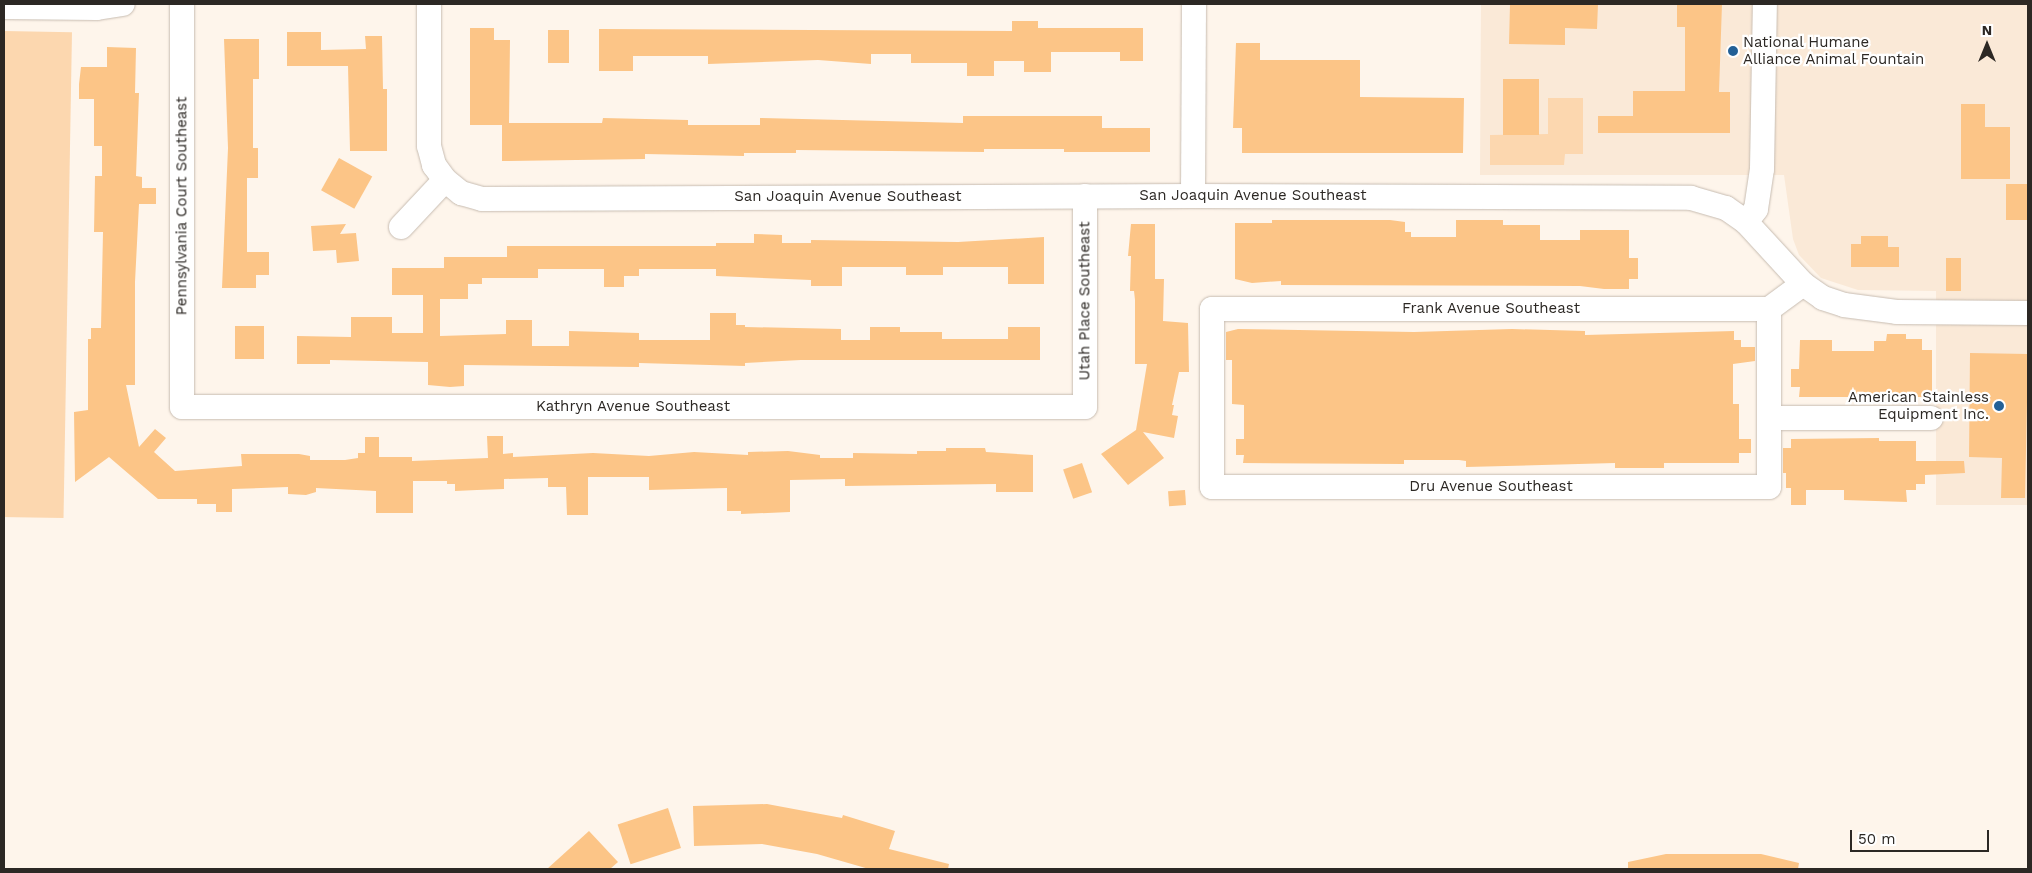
<!DOCTYPE html>
<style>
body{margin:0}
#map{position:relative;width:2032px;height:873px;overflow:hidden;background:#fef5eb;font-family:"Work Sans",sans-serif}
div>[style]{position:absolute}
[style*='--x']{left:calc(var(--x)*1px);top:calc(var(--y)*1px);width:calc(var(--w)*1px);rotate:calc(var(--a)*1deg)}
.built>*{inset:0;background:#fae9d7}
.green>*{inset:0;background:#fcd7af;transform-origin:0 0}
.building>*{inset:0;background:#fcc587;transform-origin:0 0}
.roads{filter:drop-shadow(0 0 1px #c7bcb1) drop-shadow(0 0 1px #c7bcb1)}
.minor>*{height:24px;margin:-12px;padding:0 12px;transform-origin:12px;border-radius:12px;background:#fff}
.dots>*{width:14px;height:14px;translate:-50% -50%;box-sizing:border-box;border:2px solid #fff;border-radius:50%}
span{translate:-50% -50%;white-space:nowrap;text-align:center;line-height:1.15;-webkit-text-stroke:4.5px #fff;paint-order:stroke}
.poi-label{font-size:15px;color:#2c2824}
.left{translate:0 -50%;text-align:left}
.right{translate:-100% -50%;text-align:right}
.street-label{font-size:15px;color:#2c2824}
.frame{position:absolute;inset:0;border:5px solid #2c2824;pointer-events:none}
.north{position:absolute;left:1962px;top:20px;width:50px;height:50px;-webkit-text-stroke:4px #fff;paint-order:stroke;rotate:0deg;font-size:14px;font-weight:700;line-height:20px;text-align:center;color:#2c2824}
.north::after{content:'';display:block;margin:auto;width:18px;height:22px;background:#2c2824;clip-path:polygon(50% 0,100% 100%,50% 72%,0 100%)}
.scale{position:absolute;left:1850px;top:830px;width:139px;height:22px;box-sizing:border-box;border:2px solid #2c2824;border-top:0;padding-left:6px;font-size:15px;line-height:18px;white-space:nowrap;color:#2c2824;-webkit-text-stroke:4px #fff;paint-order:stroke}
</style>
<div id="map">
<div class="built">
<div style="clip-path:polygon(1481px 4px,2028px 4px,2028px 505px,1936px 505px,1936px 291px,1858px 290px,1821px 278px,1799px 255px,1793px 239px,1784px 175px,1480px 175px)"></div>
</div>
<div class="green">
<div style="left:4px;top:31px;width:68px;height:486px;rotate:1deg"></div>
<div style="clip-path:polygon(1548px 98px,1583px 98px,1583px 154px,1565px 154px,1564px 165px,1490px 165px,1490px 135px,1548px 134px)"></div>
</div>
<div class="building">
<div style="clip-path:polygon(1510px 4px,1598px 4px,1597px 29px,1565px 28px,1565px 45px,1509px 44px)"></div>
<div style="clip-path:polygon(1677px 4px,1722px 4px,1719px 92px,1730px 92px,1730px 133px,1598px 133px,1598px 116px,1633px 116px,1633px 91px,1685px 91px,1685px 27px,1677px 27px)"></div>
<div style="clip-path:polygon(1012px 21px,1038px 21px,1038px 28px,1143px 28px,1143px 61px,1120px 61px,1120px 52px,1051px 52px,1051px 72px,1024px 72px,1024px 61px,994px 61px,994px 76px,967px 76px,967px 63px,911px 63px,911px 54px,871px 54px,871px 64px,818px 60px,708px 64px,708px 56px,633px 56px,633px 71px,599px 71px,599px 29px,1012px 31px)"></div>
<div style="clip-path:polygon(470px 28px,494px 28px,494px 40px,510px 40px,509px 123px,602px 123px,603px 118px,688px 120px,688px 125px,760px 125px,760px 118px,963px 123px,963px 116px,1102px 116px,1102px 128px,1150px 128px,1150px 152px,1064px 152px,1064px 149px,984px 149px,984px 152px,796px 150px,796px 153px,744px 153px,744px 156px,645px 154px,645px 159px,502px 161px,502px 125px,470px 125px)"></div>
<div style="left:548px;top:30px;width:21px;height:33px"></div>
<div style="clip-path:polygon(287px 32px,321px 32px,321px 50px,366px 49px,365px 36px,382px 36px,383px 89px,387px 89px,387px 151px,350px 151px,348px 66px,287px 66px)"></div>
<div style="clip-path:polygon(224px 39px,259px 39px,259px 79px,253px 79px,253px 148px,258px 148px,258px 178px,247px 178px,247px 252px,269px 252px,269px 275px,256px 275px,256px 288px,222px 288px,228px 148px)"></div>
<div style="clip-path:polygon(1236px 43px,1260px 43px,1260px 60px,1360px 60px,1360px 97px,1464px 98px,1463px 153px,1242px 153px,1242px 128px,1233px 128px)"></div>
<div style="clip-path:polygon(107px 47px,136px 48px,135px 93px,139px 93px,136px 176px,142px 177px,142px 188px,156px 188px,156px 204px,139px 204px,135px 282px,135px 385px,126px 385px,139px 447px,155px 429px,166px 438px,154px 452px,175px 471px,242px 466px,241px 454px,299px 454px,310px 456px,310px 460px,345px 460px,358px 458px,358px 453px,365px 453px,365px 437px,379px 437px,379px 457px,412px 457px,412px 461px,488px 458px,487px 436px,503px 436px,503px 454px,513px 453px,513px 457px,593px 453px,649px 456px,694px 452px,748px 455px,748px 452px,788px 451px,820px 455px,820px 458px,853px 458px,853px 453px,917px 454px,917px 451px,946px 451px,946px 448px,985px 448px,986px 452px,1033px 455px,1033px 492px,996px 492px,996px 484px,845px 486px,845px 479px,790px 480px,790px 512px,741px 514px,741px 511px,727px 511px,727px 488px,649px 490px,649px 477px,588px 477px,588px 515px,567px 515px,566px 487px,548px 487px,548px 478px,504px 479px,504px 489px,477px 490px,455px 491px,455px 484px,447px 484px,447px 481px,413px 481px,413px 513px,376px 513px,376px 491px,316px 488px,316px 492px,306px 495px,288px 494px,288px 487px,232px 489px,232px 512px,216px 512px,216px 504px,197px 504px,197px 499px,158px 499px,109px 457px,75px 482px,74px 412px,88px 410px,88px 339px,91px 339px,91px 328px,101px 328px,103px 232px,94px 232px,95px 176px,102px 176px,102px 146px,94px 146px,94px 99px,79px 99px,79px 84px,81px 67px,107px 67px)"></div>
<div style="left:1503px;top:79px;width:36px;height:56px"></div>
<div style="clip-path:polygon(1961px 104px,1985px 104px,1985px 127px,2010px 127px,2010px 179px,1961px 179px)"></div>
<div style="left:339px;top:158px;width:38px;height:37px;rotate:29deg"></div>
<div style="left:2006px;top:184px;width:22px;height:36px"></div>
<div style="clip-path:polygon(1272px 220px,1390px 220px,1405px 222px,1405px 232px,1411px 232px,1411px 237px,1456px 237px,1456px 220px,1503px 220px,1503px 225px,1540px 225px,1540px 240px,1580px 240px,1580px 230px,1629px 230px,1629px 258px,1638px 258px,1638px 279px,1629px 279px,1629px 289px,1604px 289px,1580px 286px,1281px 285px,1281px 281px,1252px 283px,1235px 279px,1235px 223px,1272px 223px)"></div>
<div style="clip-path:polygon(346px 224px,340px 234px,356px 233px,359px 261px,337px 263px,336px 250px,313px 251px,311px 226px)"></div>
<div style="clip-path:polygon(1131px 224px,1155px 224px,1155px 279px,1164px 279px,1163px 321px,1188px 323px,1189px 372px,1179px 372px,1172px 405px,1174px 405px,1172px 415px,1178px 416px,1174px 438px,1143px 432px,1164px 458px,1128px 485px,1101px 454px,1136px 430px,1147px 364px,1135px 364px,1135px 300px,1134px 291px,1130px 291px,1131px 256px,1128px 256px)"></div>
<div style="clip-path:polygon(754px 234px,782px 235px,782px 243px,811px 243px,811px 240px,958px 242px,1044px 237px,1044px 284px,1008px 284px,1008px 267px,943px 267px,943px 275px,906px 275px,906px 267px,842px 267px,842px 286px,811px 286px,811px 280px,716px 276px,716px 269px,639px 269px,639px 276px,624px 276px,624px 287px,604px 287px,604px 269px,538px 269px,538px 278px,482px 278px,482px 284px,468px 284px,468px 299px,440px 299px,440px 336px,506px 334px,506px 320px,532px 320px,532px 346px,569px 346px,569px 331px,639px 333px,639px 340px,710px 340px,710px 313px,736px 313px,736px 325px,745px 325px,745px 327px,841px 329px,841px 340px,870px 340px,870px 327px,900px 327px,900px 332px,942px 332px,942px 339px,1008px 339px,1008px 327px,1040px 327px,1040px 360px,801px 360px,745px 363px,745px 366px,639px 363px,639px 367px,464px 365px,464px 386px,450px 387px,428px 385px,428px 362px,330px 360px,330px 364px,297px 364px,297px 336px,351px 337px,351px 317px,392px 317px,392px 333px,423px 333px,423px 295px,392px 295px,392px 268px,444px 268px,444px 257px,507px 257px,507px 246px,716px 246px,716px 243px,754px 243px)"></div>
<div style="clip-path:polygon(1861px 236px,1888px 236px,1888px 247px,1899px 247px,1899px 267px,1851px 267px,1851px 244px,1861px 244px)"></div>
<div style="left:1946px;top:258px;width:15px;height:33px"></div>
<div style="left:235px;top:326px;width:29px;height:33px"></div>
<div style="clip-path:polygon(1238px 329px,1414px 332px,1512px 329px,1585px 331px,1585px 335px,1734px 331px,1734px 340px,1741px 340px,1741px 347px,1755px 347px,1755px 361px,1733px 364px,1733px 404px,1739px 404px,1739px 439px,1751px 439px,1751px 453px,1739px 453px,1739px 463px,1664px 463px,1664px 468px,1615px 468px,1615px 463px,1466px 467px,1466px 461px,1459px 460px,1404px 460px,1404px 464px,1243px 463px,1244px 455px,1236px 455px,1236px 439px,1244px 439px,1244px 405px,1232px 404px,1232px 360px,1226px 360px,1226px 332px)"></div>
<div style="clip-path:polygon(1887px 334px,1906px 334px,1906px 339px,1922px 339px,1922px 350px,1932px 350px,1932px 397px,1799px 397px,1800px 387px,1791px 387px,1791px 369px,1799px 369px,1800px 340px,1832px 340px,1832px 351px,1874px 351px,1874px 341px,1886px 341px)"></div>
<div style="clip-path:polygon(1970px 353px,2028px 354px,2025px 498px,2001px 498px,2002px 458px,1969px 457px)"></div>
<div style="clip-path:polygon(1879px 438px,1879px 441px,1916px 441px,1916px 461px,1964px 461px,1965px 473px,1925px 475px,1925px 484px,1916px 484px,1916px 490px,1906px 490px,1907px 502px,1844px 500px,1844px 490px,1806px 490px,1806px 505px,1791px 505px,1791px 488px,1786px 488px,1786px 473px,1783px 473px,1783px 448px,1791px 448px,1791px 439px)"></div>
<div style="left:1082px;top:463px;width:31px;height:20px;rotate:71deg"></div>
<div style="left:1185px;top:490px;width:15px;height:17px;rotate:86deg"></div>
<div style="clip-path:polygon(767px 804px,842px 818px,843px 815px,895px 831px,889px 849px,949px 864px,948px 869px,869px 869px,817px 854px,762px 844px,694px 846px,693px 806px)"></div>
<div style="left:668px;top:808px;width:42px;height:53px;rotate:72deg"></div>
<div style="clip-path:polygon(589px 831px,618px 862px,610px 869px,547px 869px)"></div>
<div style="clip-path:polygon(1666px 854px,1761px 854px,1799px 863px,1798px 869px,1628px 869px,1628px 862px)"></div>
</div>
<div class="roads">
<div class="minor">
<div style="--x:182;--y:4;--w:403;--a:90"></div>
<div style="--x:182;--y:407;--w:903;--a:0"></div>
<div style="--x:1085;--y:407;--w:211;--a:-90"></div>
<div style="--x:429;--y:4;--w:142;--a:90"></div>
<div style="--x:429;--y:146;--w:20;--a:75"></div>
<div style="--x:434;--y:165;--w:19;--a:54"></div>
<div style="--x:445;--y:180;--w:21;--a:39"></div>
<div style="--x:461;--y:193;--w:22;--a:16"></div>
<div style="--x:482;--y:199;--w:711;--a:-0.24"></div>
<div style="--x:1193;--y:196;--w:498;--a:0.2"></div>
<div style="--x:1691;--y:198;--w:36;--a:16"></div>
<div style="--x:1726;--y:208;--w:24;--a:35"></div>
<div style="--x:1746;--y:222;--w:84;--a:47.4"></div>
<div style="--x:1803;--y:284;--w:24;--a:35"></div>
<div style="--x:1823;--y:298;--w:22;--a:18"></div>
<div style="--x:1844;--y:305;--w:53;--a:7.5"></div>
<div style="--x:1897;--y:312;--w:131;--a:0.4"></div>
<div style="--x:4;--y:7;--w:93;--a:0.6"></div>
<div style="--x:97;--y:8;--w:26;--a:-9"></div>
<div style="--x:1193;--y:196;--w:192;--a:-89.7"></div>
<div style="--x:1746;--y:222;--w:16;--a:-52"></div>
<div style="--x:1756;--y:209;--w:40;--a:-81.5"></div>
<div style="--x:1762;--y:169;--w:165;--a:-89"></div>
<div style="--x:401;--y:227;--w:64;--a:-46.9"></div>
<div style="--x:1212;--y:309;--w:557;--a:0"></div>
<div style="--x:1769;--y:309;--w:178;--a:90"></div>
<div style="--x:1769;--y:487;--w:557;--a:180"></div>
<div style="--x:1212;--y:487;--w:178;--a:-90"></div>
<div style="--x:1769;--y:309;--w:42;--a:-36.3"></div>
<div style="--x:1769;--y:418;--w:162;--a:0"></div>
</div>
</div>
<div class="dots">
<div style="left:1733px;top:51px;background:#236096"></div>
<div style="left:1999px;top:406px;background:#236096"></div>
</div>
<div class="poi-label">
<span class="left" style="left:1743px;top:51px">National Humane<br>Alliance Animal Fountain</span>
<span class="right" style="left:1989px;top:406px">American Stainless<br>Equipment Inc.</span>
</div>
<div class="street-label">
<span style="left:1253px;top:196px">San Joaquin Avenue Southeast</span>
<span style="left:848px;top:197px">San Joaquin Avenue Southeast</span>
<span style="left:182px;top:206px;rotate:-90deg">Pennsylvania Court Southeast</span>
<span style="left:1085px;top:301px;rotate:-90deg">Utah Place Southeast</span>
<span style="left:1491px;top:309px">Frank Avenue Southeast</span>
<span style="left:633px;top:407px">Kathryn Avenue Southeast</span>
<span style="left:1491px;top:487px">Dru Avenue Southeast</span>
</div>
<div class="frame"></div>
<div class="north">N</div>
<div class="scale">50 m</div>
</div>
